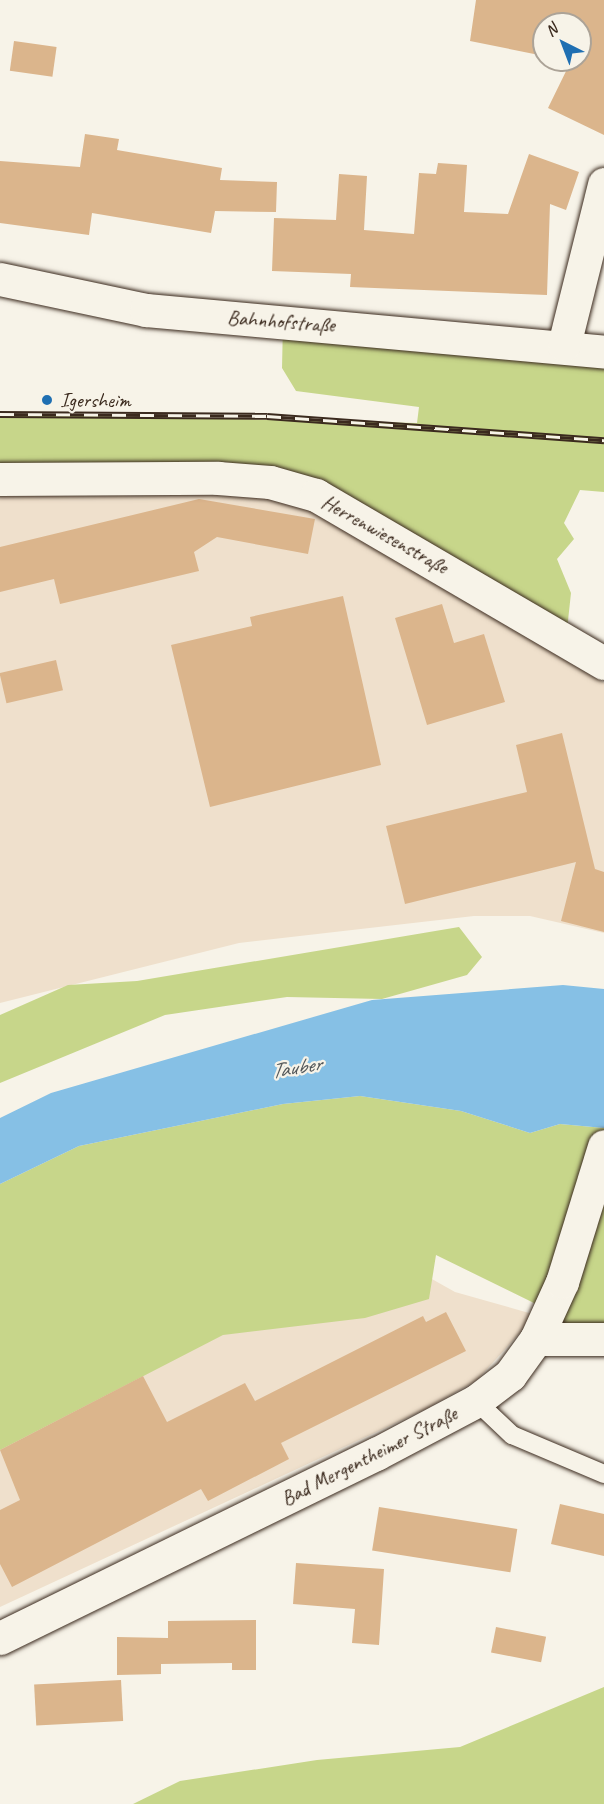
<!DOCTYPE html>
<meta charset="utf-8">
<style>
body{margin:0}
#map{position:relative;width:604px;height:1804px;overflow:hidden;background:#f7f3e8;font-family:Caveat,sans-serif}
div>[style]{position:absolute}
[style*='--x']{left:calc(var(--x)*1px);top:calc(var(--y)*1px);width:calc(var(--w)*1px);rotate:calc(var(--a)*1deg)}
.built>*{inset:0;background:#efe0cc}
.green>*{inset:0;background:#c7d68a}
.water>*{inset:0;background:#86c0e5}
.building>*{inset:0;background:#dbb58c;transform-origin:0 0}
.roads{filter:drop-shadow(0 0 2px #3b2a1e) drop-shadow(0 0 2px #3b2a1e)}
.service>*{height:18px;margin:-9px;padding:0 9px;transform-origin:9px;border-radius:9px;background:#f7f3e8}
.minor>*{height:33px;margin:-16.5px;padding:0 16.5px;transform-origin:16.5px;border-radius:16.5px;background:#f7f3e8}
.rail>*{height:7px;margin-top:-3.5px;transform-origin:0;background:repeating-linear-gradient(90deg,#f7f3e8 0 14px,#3b2a1e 0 28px);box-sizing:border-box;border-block:2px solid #3b2a1e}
.dots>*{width:16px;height:16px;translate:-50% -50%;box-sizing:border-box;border:3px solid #f7f3e8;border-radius:50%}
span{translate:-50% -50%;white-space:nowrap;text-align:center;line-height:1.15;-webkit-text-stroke:4.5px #f7f3e8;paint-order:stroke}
.street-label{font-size:21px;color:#3b2a1e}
.poi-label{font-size:21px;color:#3b2a1e}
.left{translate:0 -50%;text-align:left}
.water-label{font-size:22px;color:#52575a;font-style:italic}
.north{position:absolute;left:532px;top:12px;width:60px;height:60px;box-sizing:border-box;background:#f7f3e8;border:2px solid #aca397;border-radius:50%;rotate:318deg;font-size:16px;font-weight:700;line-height:24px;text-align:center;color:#3b2a1e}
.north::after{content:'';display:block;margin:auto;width:21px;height:27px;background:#1f6fb2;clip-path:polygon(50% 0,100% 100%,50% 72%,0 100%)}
</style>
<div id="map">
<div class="built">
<div style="clip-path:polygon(0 491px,218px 492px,268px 497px,311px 509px,604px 683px,604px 933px,530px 916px,474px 916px,239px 943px,0 1003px)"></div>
<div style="clip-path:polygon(407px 1265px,455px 1292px,536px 1315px,477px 1380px,428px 1408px,0 1607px,0 1429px,115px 1367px)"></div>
</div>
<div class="green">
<div style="clip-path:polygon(283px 322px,604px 352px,604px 492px,580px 490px,564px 523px,574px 539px,557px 559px,571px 593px,566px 639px,316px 495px,0 479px,0 414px,417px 423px,419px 407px,296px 391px,282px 368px)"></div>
<div style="clip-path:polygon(459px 927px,482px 957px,467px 975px,382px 999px,287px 997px,165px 1015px,0 1083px,0 1015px,68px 985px,137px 981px)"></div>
<div style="clip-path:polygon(360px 1096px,461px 1111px,530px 1133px,560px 1124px,604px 1128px,604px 1339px,536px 1339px,536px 1304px,436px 1255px,429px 1299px,365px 1318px,223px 1335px,0 1450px,0 1184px,79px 1146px,283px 1104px)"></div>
<div style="clip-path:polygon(604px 1687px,604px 1804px,133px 1804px,180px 1781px,317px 1760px,460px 1747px)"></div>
</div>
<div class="water">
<div style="clip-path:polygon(563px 985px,604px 989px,604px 1128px,560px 1124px,530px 1133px,461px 1111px,360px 1096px,283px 1104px,79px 1146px,0 1184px,0 1118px,51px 1093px,372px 1000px)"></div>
</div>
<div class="building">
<div style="clip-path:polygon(476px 0,604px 0,604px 135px,548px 108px,571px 61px,566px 60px,580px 60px,580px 24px,544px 24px,544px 56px,470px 41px)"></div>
<div style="left:14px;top:41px;width:43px;height:30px;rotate:8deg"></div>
<div style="clip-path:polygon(85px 134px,119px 139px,117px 150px,222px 168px,220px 180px,277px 182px,276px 212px,215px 211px,211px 233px,92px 213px,89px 235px,0 223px,0 161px,80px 167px)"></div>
<div style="clip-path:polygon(529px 154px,579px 172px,566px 210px,550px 204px,547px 295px,350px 287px,351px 274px,272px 271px,274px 218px,336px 220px,339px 174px,367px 176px,364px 230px,414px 234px,419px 173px,436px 174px,438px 163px,467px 165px,464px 212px,508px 214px)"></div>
<div style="clip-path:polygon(199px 499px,315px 519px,308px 554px,217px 537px,194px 552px,199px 571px,60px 604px,54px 579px,0 592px,0 547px)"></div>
<div style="clip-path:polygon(343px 596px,381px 765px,210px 807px,171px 645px,252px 626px,250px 617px)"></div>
<div style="clip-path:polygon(442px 604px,454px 643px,484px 634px,505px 702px,427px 725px,395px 618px)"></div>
<div style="left:56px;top:660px;width:31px;height:58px;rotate:77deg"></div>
<div style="clip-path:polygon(562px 733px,595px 869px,604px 872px,604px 932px,561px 921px,576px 862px,405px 904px,386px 826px,527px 792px,516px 745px)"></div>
<div style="clip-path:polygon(446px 1312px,466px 1351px,281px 1443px,289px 1459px,208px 1501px,201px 1489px,12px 1587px,0 1564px,0 1510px,20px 1500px,0 1450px,143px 1376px,167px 1422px,245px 1383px,255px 1401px,423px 1316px,426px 1322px)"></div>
<div style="clip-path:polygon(560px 1504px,604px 1514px,604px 1556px,551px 1544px)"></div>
<div style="left:379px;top:1507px;width:140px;height:44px;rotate:9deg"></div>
<div style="clip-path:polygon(296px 1563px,384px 1569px,379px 1645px,352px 1643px,355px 1609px,293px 1604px)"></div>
<div style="clip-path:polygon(256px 1620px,256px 1670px,232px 1670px,232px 1663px,161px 1664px,161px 1674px,117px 1675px,117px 1637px,168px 1638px,168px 1621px)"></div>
<div style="left:496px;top:1627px;width:51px;height:26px;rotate:11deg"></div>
<div style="left:121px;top:1680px;width:41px;height:87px;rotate:87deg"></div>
</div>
<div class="roads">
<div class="service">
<div style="--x:476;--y:1401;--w:50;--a:43.4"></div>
<div style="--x:512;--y:1435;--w:100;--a:23"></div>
</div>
<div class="minor">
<div style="--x:0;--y:279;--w:149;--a:12"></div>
<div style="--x:146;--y:310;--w:460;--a:5.2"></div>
<div style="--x:564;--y:345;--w:166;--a:-76"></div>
<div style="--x:0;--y:479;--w:218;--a:-0.3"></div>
<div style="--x:218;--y:478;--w:52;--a:4.4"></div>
<div style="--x:270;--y:482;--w:48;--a:15.8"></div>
<div style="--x:316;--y:495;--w:333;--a:30.3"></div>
<div style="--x:536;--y:1339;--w:68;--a:0"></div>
<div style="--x:0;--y:1638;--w:419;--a:-26.1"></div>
<div style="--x:376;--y:1454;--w:113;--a:-27.9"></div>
<div style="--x:476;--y:1401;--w:43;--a:-37.4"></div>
<div style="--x:510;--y:1375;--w:44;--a:-54.2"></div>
<div style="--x:536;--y:1339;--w:63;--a:-65.5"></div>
<div style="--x:562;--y:1282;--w:142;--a:-72.8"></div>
</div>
</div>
<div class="rail">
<div style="--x:0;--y:414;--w:267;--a:0.4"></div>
<div style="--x:267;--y:416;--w:338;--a:4.1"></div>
</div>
<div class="dots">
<div style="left:47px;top:400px;background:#1f6fb2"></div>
</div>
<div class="street-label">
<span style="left:281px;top:321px;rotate:4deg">Bahnhofstraße</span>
<span style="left:385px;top:534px;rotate:29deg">Herrenwiesenstraße</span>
<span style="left:369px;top:1456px;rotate:-27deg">Bad Mergentheimer Straße</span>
</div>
<div class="poi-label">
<span class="left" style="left:60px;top:400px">Igersheim</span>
</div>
<div class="water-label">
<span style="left:296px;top:1068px;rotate:-9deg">Tauber</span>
</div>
<div class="north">N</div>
</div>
